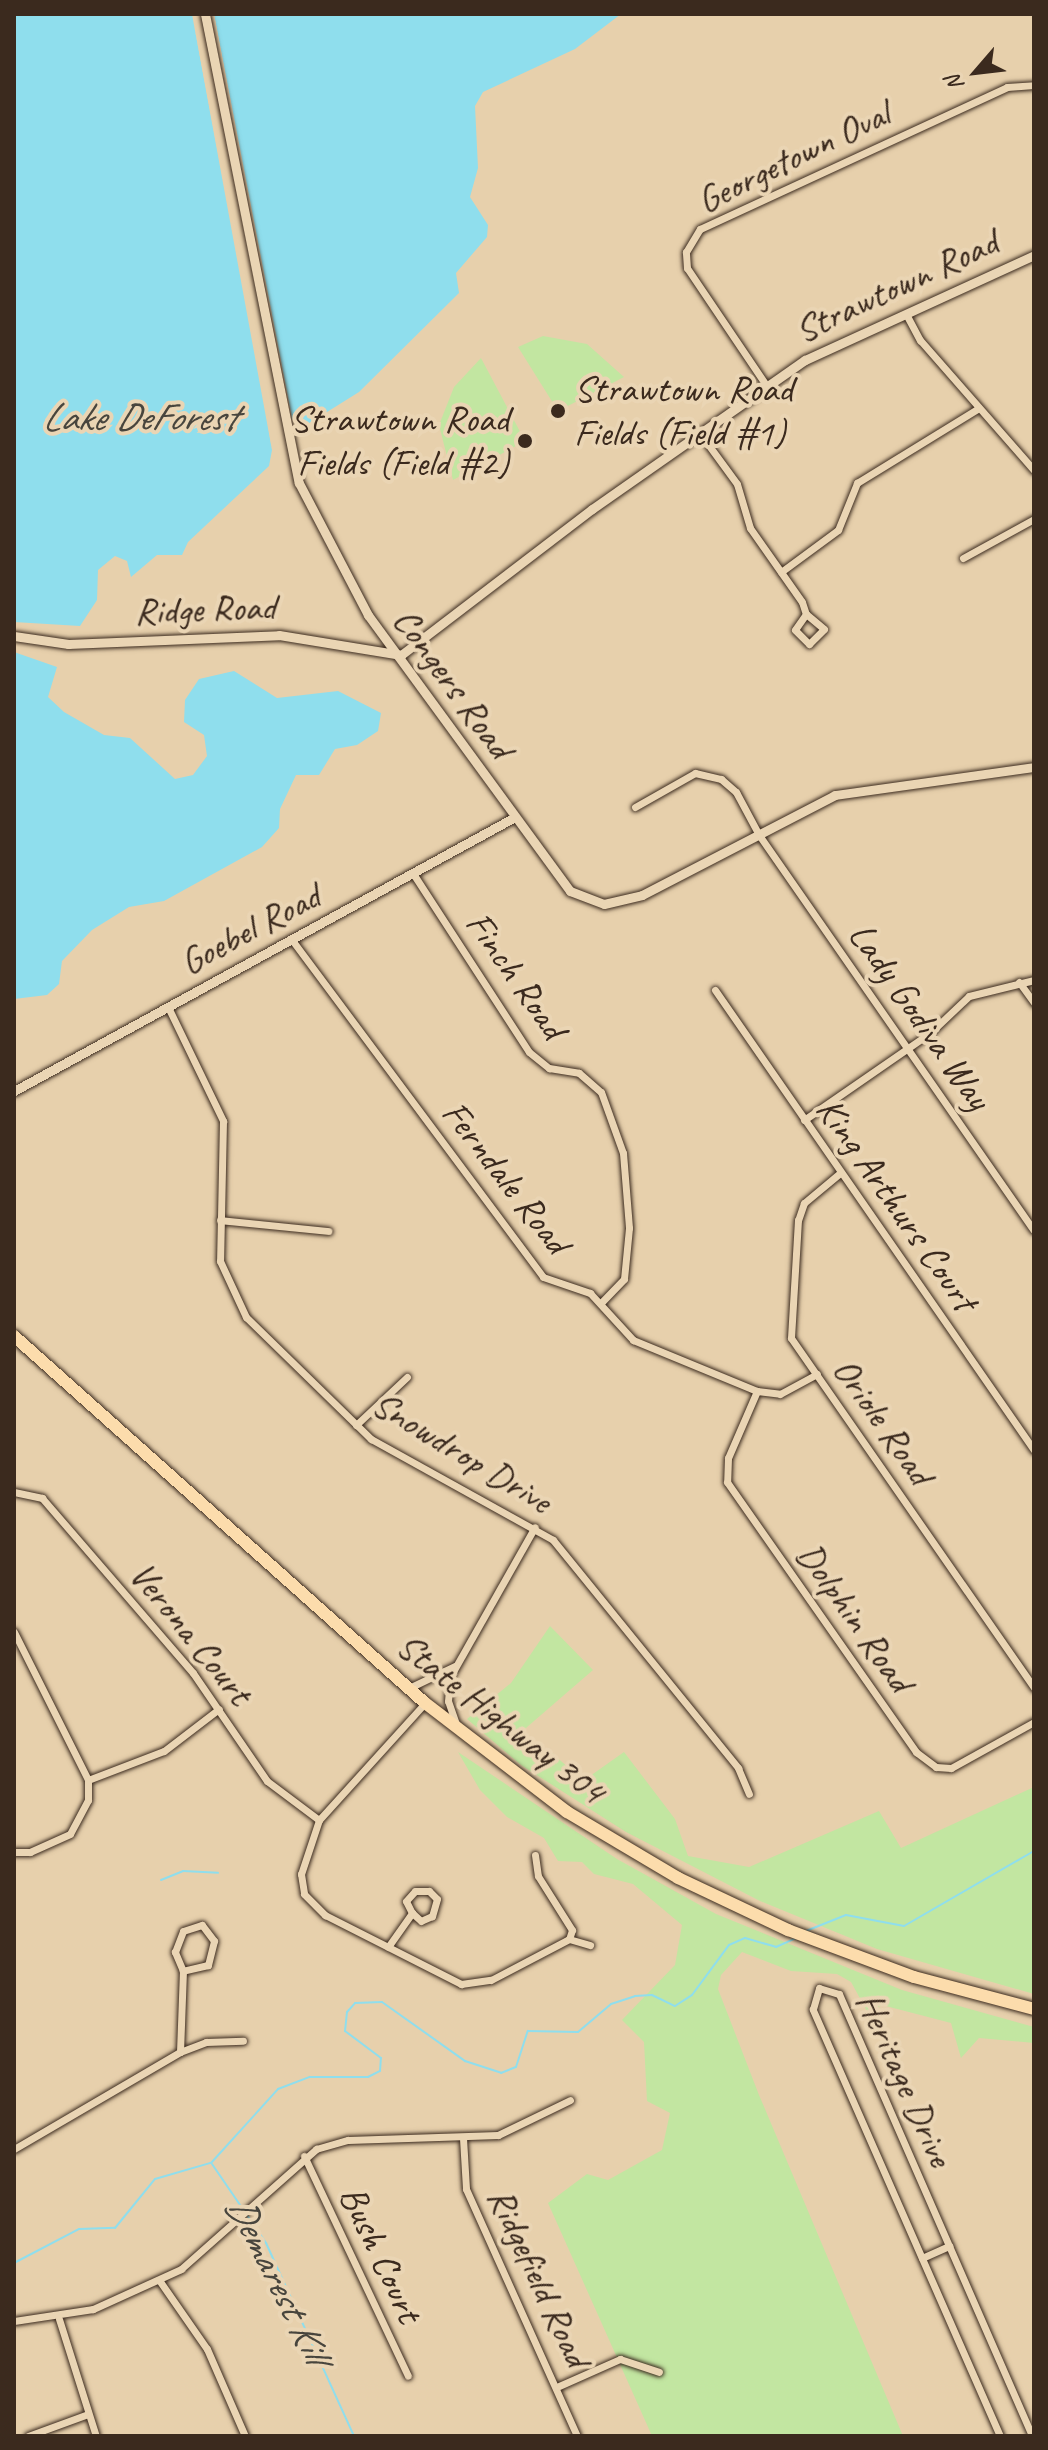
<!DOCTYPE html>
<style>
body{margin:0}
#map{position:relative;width:1048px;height:2450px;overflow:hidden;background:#e7d0ac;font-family:Caveat,sans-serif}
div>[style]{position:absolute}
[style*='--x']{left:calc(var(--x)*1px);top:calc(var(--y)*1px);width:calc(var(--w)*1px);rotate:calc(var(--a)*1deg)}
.green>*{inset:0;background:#c2e6a1}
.water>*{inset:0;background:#8fdeed}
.pier>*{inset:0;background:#e7d0ac}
.stream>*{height:2px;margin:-1px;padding:0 1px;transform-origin:1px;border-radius:1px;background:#8fdeed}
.roads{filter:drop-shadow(0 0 2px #3b2a1e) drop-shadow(0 0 2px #3b2a1e)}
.minor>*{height:7px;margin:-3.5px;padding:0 3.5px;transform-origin:3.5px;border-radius:3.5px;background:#ead5b4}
.tertiary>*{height:9px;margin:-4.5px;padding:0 4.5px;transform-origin:4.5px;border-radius:4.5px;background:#ead5b4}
.primary>*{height:12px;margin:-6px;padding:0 6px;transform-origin:6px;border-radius:6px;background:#fcdcac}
.dots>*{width:22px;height:22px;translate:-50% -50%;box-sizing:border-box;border:4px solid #ead5b4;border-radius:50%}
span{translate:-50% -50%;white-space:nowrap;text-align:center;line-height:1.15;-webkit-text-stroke:8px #ead5b4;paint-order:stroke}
.street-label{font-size:38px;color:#3b2a1e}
.poi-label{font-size:38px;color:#3b2a1e}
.left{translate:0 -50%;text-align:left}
.right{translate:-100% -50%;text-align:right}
.water-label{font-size:40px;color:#48453d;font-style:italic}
.frame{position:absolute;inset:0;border:16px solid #3b2a1e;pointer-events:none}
.north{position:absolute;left:936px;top:32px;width:80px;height:80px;-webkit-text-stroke:6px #ead5b4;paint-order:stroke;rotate:242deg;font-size:22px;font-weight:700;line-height:32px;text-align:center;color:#3b2a1e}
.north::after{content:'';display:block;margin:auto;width:28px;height:36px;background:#3b2a1e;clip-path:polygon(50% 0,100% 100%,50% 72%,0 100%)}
</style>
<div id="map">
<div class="green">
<div style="clip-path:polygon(543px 336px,587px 344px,624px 377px,558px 411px,518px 347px)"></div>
<div style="clip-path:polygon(481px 358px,525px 441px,453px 480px,439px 425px,454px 387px)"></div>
<div style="clip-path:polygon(550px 1626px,593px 1670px,519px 1734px,528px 1747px,551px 1752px,583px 1781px,624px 1752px,675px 1819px,688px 1856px,749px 1867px,879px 1811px,901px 1848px,1034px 1787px,1034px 1994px,877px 1949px,760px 1901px,626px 1832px,521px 1765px,467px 1719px,511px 1683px)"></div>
<div style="clip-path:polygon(458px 1752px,617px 1859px,716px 1914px,902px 1990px,1034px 2027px,1034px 2043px,979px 2038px,961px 2058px,951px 2023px,882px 2005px,868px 2013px,851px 1982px,837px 1974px,791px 1971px,742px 1952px,721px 1975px,718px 1989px,759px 2095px,903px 2436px,652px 2436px,548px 2203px,587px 2174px,608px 2180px,662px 2150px,670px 2113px,647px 2101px,644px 2042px,622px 2020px,675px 1965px,682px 1925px,633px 1884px,594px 1874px,582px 1862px,558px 1861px,544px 1838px,507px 1817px,480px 1790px)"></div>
</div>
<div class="water">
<div style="clip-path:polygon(14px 14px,192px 14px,272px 450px,269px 466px,188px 542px,182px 555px,157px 555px,131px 577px,127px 561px,115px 556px,98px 570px,97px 600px,80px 626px,14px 622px)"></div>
<div style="clip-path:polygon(214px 14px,621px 14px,575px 49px,483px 92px,475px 106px,478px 168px,470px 197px,488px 225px,487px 237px,456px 273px,459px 293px,359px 392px,303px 427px,292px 418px)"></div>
<div style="clip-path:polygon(14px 652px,57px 667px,48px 697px,64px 712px,104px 735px,130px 738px,175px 779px,193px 775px,207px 756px,204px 735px,184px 722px,185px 700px,199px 679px,234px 671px,277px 698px,338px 691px,381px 713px,378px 731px,357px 745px,335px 749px,319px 775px,296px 775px,280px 809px,279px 828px,262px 847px,164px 901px,129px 907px,92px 930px,62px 961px,59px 984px,47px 995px,14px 999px)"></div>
</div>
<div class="pier">
<div style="clip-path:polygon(192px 14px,266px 387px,272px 450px,262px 388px)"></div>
<div style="clip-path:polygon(210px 14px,214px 14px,291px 425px)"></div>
</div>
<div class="stream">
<div style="--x:161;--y:1880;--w:24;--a:-22"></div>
<div style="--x:183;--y:1871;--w:35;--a:3"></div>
<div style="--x:806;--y:1931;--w:43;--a:-21.8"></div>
<div style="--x:846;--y:1915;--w:59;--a:10.7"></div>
<div style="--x:904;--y:1926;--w:150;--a:-30"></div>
<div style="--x:211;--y:2163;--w:100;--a:-47.8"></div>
<div style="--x:278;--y:2089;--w:34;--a:-21"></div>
<div style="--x:310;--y:2077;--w:58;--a:0"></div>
<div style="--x:368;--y:2077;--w:13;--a:-27"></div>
<div style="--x:380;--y:2071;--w:13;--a:-86"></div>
<div style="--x:381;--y:2058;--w:45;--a:-143.1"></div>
<div style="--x:345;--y:2031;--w:19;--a:-84"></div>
<div style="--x:347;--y:2012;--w:12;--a:-48"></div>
<div style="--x:355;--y:2003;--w:27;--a:-2"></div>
<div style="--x:382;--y:2002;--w:102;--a:35.4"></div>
<div style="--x:465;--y:2061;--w:38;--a:18"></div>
<div style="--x:501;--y:2073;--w:16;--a:-22"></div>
<div style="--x:516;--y:2067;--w:38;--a:-72"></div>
<div style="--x:528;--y:2031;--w:50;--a:1.1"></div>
<div style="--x:578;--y:2032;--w:43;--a:-40.3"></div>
<div style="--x:611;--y:2004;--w:25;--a:-18"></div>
<div style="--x:635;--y:1996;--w:17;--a:-3"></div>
<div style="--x:652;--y:1995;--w:25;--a:26"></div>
<div style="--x:675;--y:2006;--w:20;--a:-33"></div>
<div style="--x:692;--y:1995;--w:62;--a:-53.5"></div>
<div style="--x:729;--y:1945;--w:17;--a:-24"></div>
<div style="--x:745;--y:1938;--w:32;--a:16"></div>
<div style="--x:776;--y:1947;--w:20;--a:-24"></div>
<div style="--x:212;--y:2164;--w:96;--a:55.6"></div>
<div style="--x:266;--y:2243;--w:212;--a:65.5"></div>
<div style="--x:14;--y:2263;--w:73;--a:-27.6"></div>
<div style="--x:79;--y:2229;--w:36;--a:-2"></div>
<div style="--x:115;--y:2228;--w:63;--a:-50.8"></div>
<div style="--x:155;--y:2179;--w:57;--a:-16.2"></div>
</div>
<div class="roads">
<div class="minor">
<div style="--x:906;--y:314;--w:30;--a:62"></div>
<div style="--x:920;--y:340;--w:173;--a:48.8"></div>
<div style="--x:766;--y:385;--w:141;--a:-124"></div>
<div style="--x:687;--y:268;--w:16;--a:-94"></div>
<div style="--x:686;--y:252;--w:27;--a:-59"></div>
<div style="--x:700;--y:229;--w:338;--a:-24.8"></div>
<div style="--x:1007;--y:87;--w:27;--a:-4"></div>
<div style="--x:699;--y:432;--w:64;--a:53.8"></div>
<div style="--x:737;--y:484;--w:46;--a:73.5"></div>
<div style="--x:750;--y:528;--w:90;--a:54.9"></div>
<div style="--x:802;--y:602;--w:13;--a:72"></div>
<div style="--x:806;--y:614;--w:19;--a:125"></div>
<div style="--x:795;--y:630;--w:20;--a:45"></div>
<div style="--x:809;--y:644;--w:21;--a:-45"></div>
<div style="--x:824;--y:629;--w:23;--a:-140"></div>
<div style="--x:963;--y:558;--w:81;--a:-28.8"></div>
<div style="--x:781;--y:572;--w:71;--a:-36.4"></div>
<div style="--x:838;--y:530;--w:51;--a:-68"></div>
<div style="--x:857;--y:483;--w:143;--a:-31.6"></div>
<div style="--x:635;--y:807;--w:69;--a:-29.5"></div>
<div style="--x:695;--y:773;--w:27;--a:13"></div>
<div style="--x:721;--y:779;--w:20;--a:41"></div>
<div style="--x:736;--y:792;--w:49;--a:61.9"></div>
<div style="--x:759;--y:835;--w:481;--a:55.2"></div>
<div style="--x:414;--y:875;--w:211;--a:57"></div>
<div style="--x:529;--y:1052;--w:26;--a:39"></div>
<div style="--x:549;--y:1068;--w:30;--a:9"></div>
<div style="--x:579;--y:1073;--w:29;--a:41"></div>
<div style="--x:601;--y:1092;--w:65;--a:70.2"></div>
<div style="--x:623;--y:1153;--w:75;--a:85.4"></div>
<div style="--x:629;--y:1228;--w:51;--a:95.6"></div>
<div style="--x:624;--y:1279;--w:33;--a:134"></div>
<div style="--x:292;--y:940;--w:420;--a:53.3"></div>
<div style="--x:543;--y:1277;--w:50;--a:18.8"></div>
<div style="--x:590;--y:1293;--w:64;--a:47.5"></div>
<div style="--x:633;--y:1340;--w:134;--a:22.4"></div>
<div style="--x:757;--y:1391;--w:23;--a:7"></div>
<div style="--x:780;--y:1394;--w:42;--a:-28.4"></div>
<div style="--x:1019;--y:982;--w:26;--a:54"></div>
<div style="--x:715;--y:990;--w:560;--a:55.26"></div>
<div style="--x:168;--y:1007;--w:127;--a:64.2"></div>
<div style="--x:223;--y:1121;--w:140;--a:91.2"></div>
<div style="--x:220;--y:1261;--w:62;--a:65.1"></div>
<div style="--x:246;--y:1317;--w:175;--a:44.3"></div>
<div style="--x:371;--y:1439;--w:208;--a:29"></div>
<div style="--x:553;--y:1540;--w:294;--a:50.9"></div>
<div style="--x:738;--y:1768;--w:28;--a:67"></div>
<div style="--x:804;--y:1120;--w:155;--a:-34.7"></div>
<div style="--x:931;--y:1032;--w:52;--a:-43.5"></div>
<div style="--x:969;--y:996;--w:67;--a:-13.8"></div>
<div style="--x:840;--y:1173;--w:47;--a:140.2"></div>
<div style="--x:804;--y:1203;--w:18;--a:109"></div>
<div style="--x:798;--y:1220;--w:118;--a:93.4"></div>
<div style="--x:791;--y:1338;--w:426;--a:55.2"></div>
<div style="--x:220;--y:1220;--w:109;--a:5.8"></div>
<div style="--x:757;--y:1391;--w:73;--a:113.4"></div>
<div style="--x:728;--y:1458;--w:24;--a:92"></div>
<div style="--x:727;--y:1482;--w:330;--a:55"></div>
<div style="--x:916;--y:1752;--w:25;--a:37"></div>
<div style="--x:936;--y:1767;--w:15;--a:4"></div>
<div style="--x:951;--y:1768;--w:95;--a:-29"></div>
<div style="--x:356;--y:1425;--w:70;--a:-43.3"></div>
<div style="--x:14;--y:1492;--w:29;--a:12"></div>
<div style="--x:42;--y:1498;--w:231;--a:49.2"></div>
<div style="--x:193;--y:1673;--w:131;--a:55.6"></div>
<div style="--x:267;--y:1781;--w:65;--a:36.9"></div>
<div style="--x:14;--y:1632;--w:165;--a:63.4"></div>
<div style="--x:88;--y:1780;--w:20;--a:90"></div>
<div style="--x:88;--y:1800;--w:38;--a:118"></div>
<div style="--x:70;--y:1834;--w:44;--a:155.8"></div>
<div style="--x:30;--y:1852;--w:16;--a:180"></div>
<div style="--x:409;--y:1688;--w:51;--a:-25.6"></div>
<div style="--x:425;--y:1703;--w:158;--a:132.2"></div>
<div style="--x:319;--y:1820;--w:57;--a:108.4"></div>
<div style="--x:301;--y:1874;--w:20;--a:81"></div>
<div style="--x:304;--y:1894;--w:30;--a:45"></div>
<div style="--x:325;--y:1915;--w:153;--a:26.9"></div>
<div style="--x:461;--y:1984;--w:30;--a:-8"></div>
<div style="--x:491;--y:1980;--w:88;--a:-27.7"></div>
<div style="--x:569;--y:1939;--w:22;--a:16"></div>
<div style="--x:456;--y:1724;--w:24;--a:-109"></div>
<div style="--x:448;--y:1701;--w:24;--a:-85"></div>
<div style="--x:450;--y:1677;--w:172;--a:-60.5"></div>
<div style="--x:88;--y:1780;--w:81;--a:-20.9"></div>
<div style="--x:164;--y:1751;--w:69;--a:-37.4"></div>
<div style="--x:535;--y:1855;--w:21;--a:82"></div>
<div style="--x:538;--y:1876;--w:64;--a:57.8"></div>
<div style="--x:572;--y:1930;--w:9;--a:108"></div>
<div style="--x:388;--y:1947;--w:42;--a:-54.8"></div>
<div style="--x:412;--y:1913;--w:13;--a:-117"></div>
<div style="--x:406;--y:1901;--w:13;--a:-48"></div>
<div style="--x:415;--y:1891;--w:14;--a:0"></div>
<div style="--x:429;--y:1891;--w:11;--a:45"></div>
<div style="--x:437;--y:1899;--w:18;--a:106"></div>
<div style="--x:432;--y:1916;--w:12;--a:156"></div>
<div style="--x:421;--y:1921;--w:12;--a:-138"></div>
<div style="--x:180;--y:2052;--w:81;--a:-87.9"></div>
<div style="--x:183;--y:1971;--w:21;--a:-113"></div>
<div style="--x:175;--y:1952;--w:22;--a:-69"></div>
<div style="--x:183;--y:1931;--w:20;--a:-18"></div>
<div style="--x:202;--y:1925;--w:20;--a:53"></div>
<div style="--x:214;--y:1941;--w:25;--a:104"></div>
<div style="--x:208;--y:1965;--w:26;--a:167"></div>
<div style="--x:463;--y:2138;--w:51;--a:86.6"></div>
<div style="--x:466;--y:2189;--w:271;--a:65.8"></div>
<div style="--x:14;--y:2149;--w:192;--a:-30.3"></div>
<div style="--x:180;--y:2052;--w:28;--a:-21"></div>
<div style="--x:206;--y:2042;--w:37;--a:-2"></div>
<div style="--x:304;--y:2156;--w:243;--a:64.7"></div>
<div style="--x:922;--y:2258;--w:30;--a:-24"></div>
<div style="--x:159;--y:2280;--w:84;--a:55.2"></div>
<div style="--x:207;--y:2349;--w:95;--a:66.4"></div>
<div style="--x:59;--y:2319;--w:123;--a:72.5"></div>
<div style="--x:14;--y:2321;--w:80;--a:-8.6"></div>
<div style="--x:93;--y:2309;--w:97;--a:-24.4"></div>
<div style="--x:181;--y:2269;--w:181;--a:-41.6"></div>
<div style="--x:316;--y:2149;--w:33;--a:-16"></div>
<div style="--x:348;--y:2140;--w:150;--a:-1.9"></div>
<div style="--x:498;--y:2135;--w:80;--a:-25.9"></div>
<div style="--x:559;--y:2386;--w:67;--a:-23.9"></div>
<div style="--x:620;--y:2359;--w:41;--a:18.4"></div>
<div style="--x:28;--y:2436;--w:64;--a:-20.1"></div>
<div style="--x:1000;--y:2436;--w:466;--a:-113.7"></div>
<div style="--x:813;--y:2009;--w:22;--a:-74"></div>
<div style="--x:819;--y:1988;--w:21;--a:17"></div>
<div style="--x:839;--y:1994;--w:482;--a:66.4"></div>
</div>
<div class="tertiary">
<div style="--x:205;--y:14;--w:478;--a:78.7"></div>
<div style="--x:299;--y:483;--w:149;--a:62.4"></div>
<div style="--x:368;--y:615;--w:342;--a:53.8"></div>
<div style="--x:570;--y:891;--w:36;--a:21"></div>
<div style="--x:604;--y:904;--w:39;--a:-13"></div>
<div style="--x:642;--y:895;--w:217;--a:-27.4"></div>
<div style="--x:835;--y:795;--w:201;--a:-8"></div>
<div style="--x:14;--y:636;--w:55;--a:8.4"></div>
<div style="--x:68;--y:644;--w:211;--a:-2.4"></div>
<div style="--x:279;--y:635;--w:124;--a:9.3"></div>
<div style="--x:401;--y:655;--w:240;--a:-37.4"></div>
<div style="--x:592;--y:509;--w:260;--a:-35"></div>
<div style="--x:805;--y:360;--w:252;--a:-24.6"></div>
<div style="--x:14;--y:1091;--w:569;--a:-28.68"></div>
</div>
<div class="primary">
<div style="--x:14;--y:1336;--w:551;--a:41.76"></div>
<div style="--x:425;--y:1703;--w:179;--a:37.5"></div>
<div style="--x:567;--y:1812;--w:129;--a:30.7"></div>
<div style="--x:678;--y:1878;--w:122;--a:25.3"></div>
<div style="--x:788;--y:1930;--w:134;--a:20.5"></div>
<div style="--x:914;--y:1977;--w:124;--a:14.9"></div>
</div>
</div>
<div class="dots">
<div style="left:558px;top:411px;background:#3b2a1e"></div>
<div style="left:525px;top:441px;background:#3b2a1e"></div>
</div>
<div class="street-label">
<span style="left:793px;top:157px;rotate:-26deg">Georgetown Oval</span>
<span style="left:896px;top:286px;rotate:-25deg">Strawtown Road</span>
<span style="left:205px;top:609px;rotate:-2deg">Ridge Road</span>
<span style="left:453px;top:683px;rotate:54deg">Congers Road</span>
<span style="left:250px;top:929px;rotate:-28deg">Goebel Road</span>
<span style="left:516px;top:975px;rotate:55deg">Finch Road</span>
<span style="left:920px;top:1016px;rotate:55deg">Lady Godiva Way</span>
<span style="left:506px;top:1177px;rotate:52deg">Ferndale Road</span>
<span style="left:897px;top:1204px;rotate:55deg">King Arthurs Court</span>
<span style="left:883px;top:1421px;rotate:55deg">Oriole Road</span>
<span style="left:462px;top:1452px;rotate:31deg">Snowdrop Drive</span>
<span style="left:855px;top:1617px;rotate:55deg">Dolphin Road</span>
<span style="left:191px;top:1633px;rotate:51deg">Verona Court</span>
<span style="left:501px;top:1718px;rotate:38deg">State Highway 304</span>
<span style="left:905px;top:2079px;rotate:66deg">Heritage Drive</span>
<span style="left:381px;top:2254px;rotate:65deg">Bush Court</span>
<span style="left:539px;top:2277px;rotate:65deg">Ridgefield Road</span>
</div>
<div class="poi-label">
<span class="left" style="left:574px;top:411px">Strawtown Road<br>Fields (Field #1)</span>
<span class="right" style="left:509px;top:441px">Strawtown Road<br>Fields (Field #2)</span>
</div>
<div class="water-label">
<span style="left:139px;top:417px">Lake DeForest</span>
<span style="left:278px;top:2279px;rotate:63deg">Demarest Kill</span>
</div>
<div class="frame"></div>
<div class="north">N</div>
</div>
